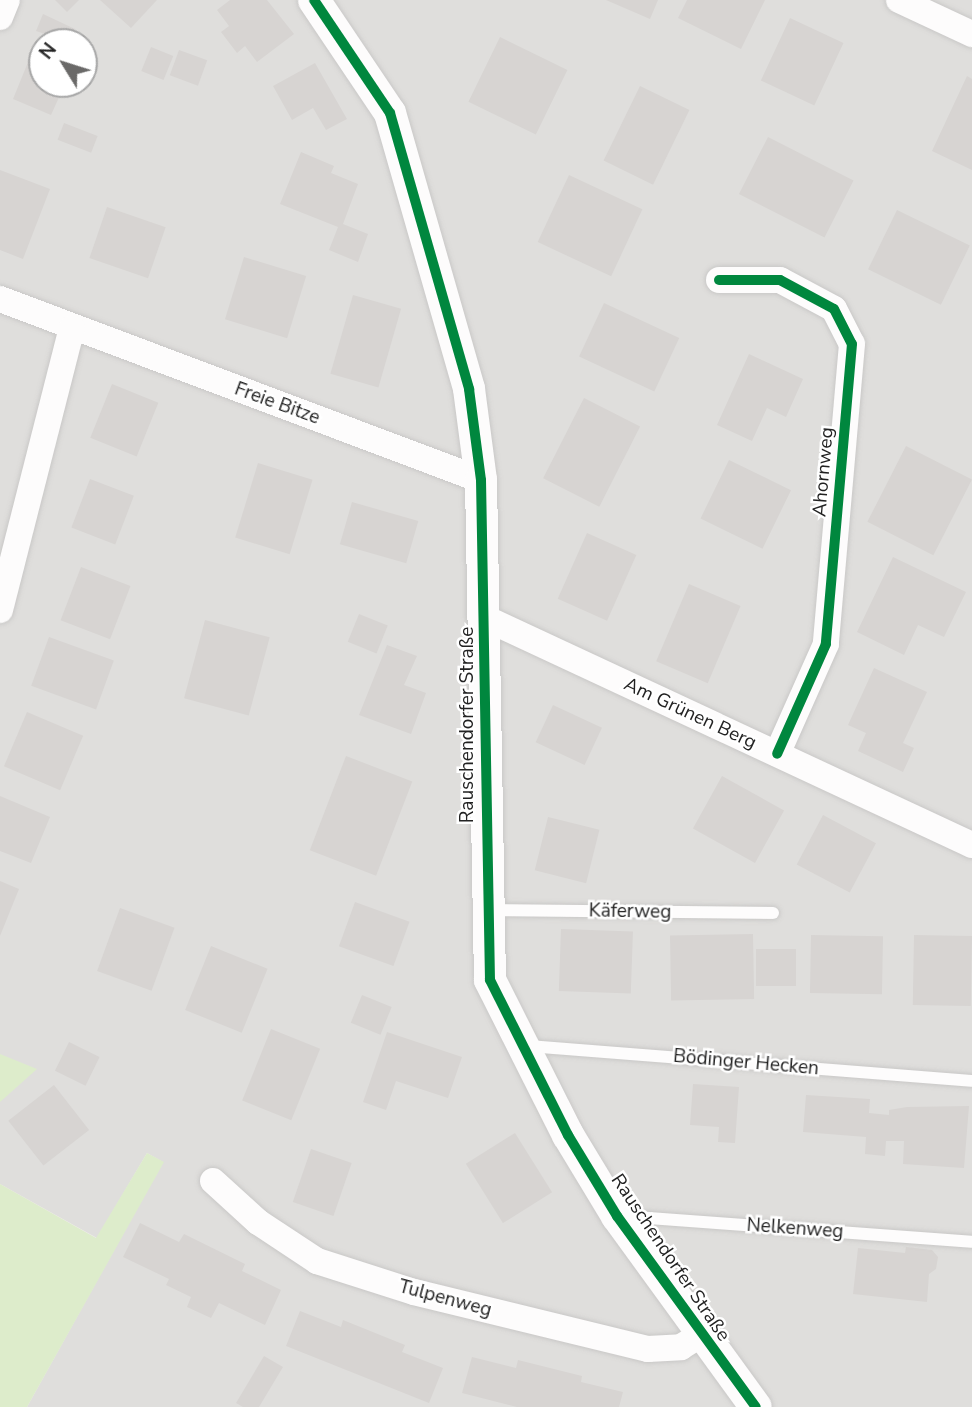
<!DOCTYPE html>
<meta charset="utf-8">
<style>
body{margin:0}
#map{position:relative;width:972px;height:1407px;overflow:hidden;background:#f0eeeb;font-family:"Nunito Sans",sans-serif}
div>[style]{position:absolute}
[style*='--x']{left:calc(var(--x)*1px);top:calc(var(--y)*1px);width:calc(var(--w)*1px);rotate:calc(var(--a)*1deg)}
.residential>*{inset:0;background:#dfdedc}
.grass>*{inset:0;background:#ddeccb}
.building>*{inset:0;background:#d7d4d2;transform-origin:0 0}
.roads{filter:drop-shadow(0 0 2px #c9c8c7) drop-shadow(0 0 2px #c9c8c7)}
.service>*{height:12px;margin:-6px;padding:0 6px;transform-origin:6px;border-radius:6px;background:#fdfcfc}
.minor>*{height:26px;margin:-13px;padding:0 13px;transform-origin:13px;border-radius:13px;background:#fdfcfc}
.tertiary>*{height:32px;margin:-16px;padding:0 16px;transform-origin:16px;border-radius:16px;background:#fdfcfc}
.cycleway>*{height:10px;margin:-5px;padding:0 5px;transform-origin:5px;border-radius:5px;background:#00873e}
span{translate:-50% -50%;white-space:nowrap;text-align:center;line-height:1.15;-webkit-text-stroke:5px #fff;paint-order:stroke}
.street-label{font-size:19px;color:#222}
.north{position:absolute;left:28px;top:28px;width:70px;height:70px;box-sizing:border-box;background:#fff;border:2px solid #a7a7a7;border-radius:50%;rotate:308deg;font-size:19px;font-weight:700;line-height:28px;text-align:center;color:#222}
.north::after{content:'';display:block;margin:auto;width:24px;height:32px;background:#6a6968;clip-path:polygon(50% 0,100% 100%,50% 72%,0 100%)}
</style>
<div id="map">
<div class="residential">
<div style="clip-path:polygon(evenodd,0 0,972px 0,972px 1407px,27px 1407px,163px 1162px,147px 1153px,97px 1238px,0 1184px,0 0,42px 42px,84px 42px,84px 84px,42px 84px,42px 42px)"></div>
</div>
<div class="grass">
<div style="clip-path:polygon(0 1054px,37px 1069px,0 1102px)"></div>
<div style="clip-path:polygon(147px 1153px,164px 1162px,27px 1407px,0 1407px,0 1184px,96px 1238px)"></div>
</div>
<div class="building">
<div style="clip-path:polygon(55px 0,79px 0,67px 12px)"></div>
<div style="clip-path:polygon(100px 0,157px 0,131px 28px)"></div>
<div style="clip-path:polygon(230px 0,267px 0,294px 34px,257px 62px,245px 46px,237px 53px,221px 32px,229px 26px,217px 10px)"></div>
<div style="clip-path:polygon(606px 0,658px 0,650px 19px)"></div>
<div style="clip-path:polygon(687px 0,765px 0,741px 49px,678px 18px)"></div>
<div style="clip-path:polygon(43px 14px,75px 29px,69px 42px,36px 31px)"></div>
<div style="left:790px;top:18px;width:59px;height:69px;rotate:25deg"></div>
<div style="left:500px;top:37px;width:75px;height:72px;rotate:26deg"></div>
<div style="clip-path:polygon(35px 45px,42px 48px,42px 84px,65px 84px,51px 115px,13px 99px)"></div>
<div style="left:151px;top:47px;width:24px;height:26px;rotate:22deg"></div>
<div style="left:179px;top:50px;width:30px;height:27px;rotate:20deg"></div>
<div style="clip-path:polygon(315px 63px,347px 119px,326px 130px,313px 108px,292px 120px,273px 86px)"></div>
<div style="clip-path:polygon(967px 76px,972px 79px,972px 170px,932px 151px)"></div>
<div style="left:640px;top:86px;width:55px;height:83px;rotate:26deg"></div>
<div style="left:64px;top:123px;width:36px;height:18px;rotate:21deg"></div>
<div style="left:768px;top:137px;width:96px;height:64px;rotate:27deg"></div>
<div style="clip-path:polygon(301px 152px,334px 166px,331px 173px,358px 184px,343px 224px,368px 234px,358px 262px,329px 250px,338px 227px,280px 204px)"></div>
<div style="clip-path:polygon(0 170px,50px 189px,23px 259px,0 250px)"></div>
<div style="left:569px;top:175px;width:81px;height:74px;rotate:25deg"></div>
<div style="left:107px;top:207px;width:62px;height:54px;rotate:19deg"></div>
<div style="left:897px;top:210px;width:81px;height:66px;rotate:26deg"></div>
<div style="left:244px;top:257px;width:65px;height:65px;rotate:17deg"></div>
<div style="left:353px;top:295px;width:50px;height:82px;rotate:16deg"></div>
<div style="left:604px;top:303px;width:83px;height:59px;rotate:25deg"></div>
<div style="clip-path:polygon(749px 354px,803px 379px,786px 417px,767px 408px,752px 441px,717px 425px)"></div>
<div style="left:112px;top:384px;width:50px;height:58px;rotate:22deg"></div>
<div style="left:584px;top:398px;width:63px;height:90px;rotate:27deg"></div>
<div style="left:906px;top:446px;width:74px;height:85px;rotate:27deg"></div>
<div style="left:729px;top:460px;width:69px;height:65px;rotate:26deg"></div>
<div style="left:258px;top:463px;width:57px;height:78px;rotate:17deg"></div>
<div style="left:90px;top:479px;width:47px;height:52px;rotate:21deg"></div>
<div style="left:352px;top:502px;width:69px;height:44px;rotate:16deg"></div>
<div style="left:587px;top:533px;width:54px;height:72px;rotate:24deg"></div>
<div style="clip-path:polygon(893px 557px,966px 592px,944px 637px,918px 625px,904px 655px,857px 632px)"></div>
<div style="left:81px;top:567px;width:53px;height:57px;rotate:21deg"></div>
<div style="left:689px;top:584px;width:56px;height:84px;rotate:23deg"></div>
<div style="left:359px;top:614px;width:31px;height:30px;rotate:22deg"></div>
<div style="left:205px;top:620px;width:67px;height:81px;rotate:15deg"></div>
<div style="left:49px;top:637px;width:69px;height:52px;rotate:20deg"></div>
<div style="clip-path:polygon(387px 645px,417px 656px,404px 685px,426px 693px,411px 734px,359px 715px)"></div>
<div style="clip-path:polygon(874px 668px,927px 692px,903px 743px,914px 748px,903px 772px,858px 751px,866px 733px,848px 725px)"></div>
<div style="left:553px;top:705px;width:54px;height:41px;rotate:25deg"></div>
<div style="left:27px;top:712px;width:61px;height:59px;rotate:23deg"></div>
<div style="left:346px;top:756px;width:71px;height:101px;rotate:21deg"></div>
<div style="left:722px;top:776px;width:71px;height:60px;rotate:29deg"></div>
<div style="clip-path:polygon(0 796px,50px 817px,31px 863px,0 851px)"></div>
<div style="left:823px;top:815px;width:60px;height:56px;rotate:28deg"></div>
<div style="left:548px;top:817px;width:53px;height:55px;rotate:14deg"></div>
<div style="clip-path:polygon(0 881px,19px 889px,0 936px)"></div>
<div style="left:355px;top:902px;width:58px;height:47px;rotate:20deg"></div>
<div style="left:120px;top:908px;width:58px;height:67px;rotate:20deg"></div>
<div style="left:561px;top:929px;width:72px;height:62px;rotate:2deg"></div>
<div style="left:753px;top:934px;width:65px;height:83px;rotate:89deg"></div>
<div style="left:811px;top:935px;width:72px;height:58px;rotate:1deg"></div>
<div style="left:914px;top:935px;width:58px;height:70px;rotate:1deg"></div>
<div style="left:211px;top:946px;width:61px;height:69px;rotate:22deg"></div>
<div style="left:756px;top:949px;width:40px;height:37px"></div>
<div style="left:362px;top:995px;width:32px;height:30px;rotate:22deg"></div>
<div style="left:271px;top:1029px;width:53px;height:77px;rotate:22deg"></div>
<div style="clip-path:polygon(387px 1032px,462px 1057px,448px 1098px,396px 1081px,386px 1110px,363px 1102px)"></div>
<div style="left:69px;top:1042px;width:34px;height:32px;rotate:26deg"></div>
<div style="clip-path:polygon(693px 1084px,739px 1087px,735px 1143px,718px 1142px,719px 1127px,690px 1125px)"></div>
<div style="left:54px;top:1085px;width:57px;height:58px;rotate:52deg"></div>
<div style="clip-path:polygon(806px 1095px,870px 1099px,869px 1113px,889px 1115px,889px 1110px,907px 1107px,969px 1106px,964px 1168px,903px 1164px,904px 1141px,886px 1141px,885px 1156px,865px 1154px,866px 1137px,803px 1132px)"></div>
<div style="left:515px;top:1133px;width:70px;height:58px;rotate:58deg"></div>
<div style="left:311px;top:1149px;width:43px;height:56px;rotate:19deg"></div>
<div style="clip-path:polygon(140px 1223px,179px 1242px,184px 1234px,245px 1264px,242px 1271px,281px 1290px,265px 1325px,219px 1303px,211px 1318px,187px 1307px,191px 1297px,166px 1285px,169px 1279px,123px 1257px)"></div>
<div style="clip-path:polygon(906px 1247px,932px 1250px,938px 1257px,936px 1269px,929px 1274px,927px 1302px,853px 1294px,858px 1248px,905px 1253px)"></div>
<div style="clip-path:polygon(300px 1311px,341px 1327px,343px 1320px,405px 1345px,402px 1352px,443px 1368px,429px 1403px,286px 1346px)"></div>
<div style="clip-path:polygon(264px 1356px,283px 1367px,259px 1407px,243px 1407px,236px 1403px)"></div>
<div style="clip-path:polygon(472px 1357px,516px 1368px,518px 1360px,582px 1376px,581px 1382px,623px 1392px,619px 1407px,517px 1407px,462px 1393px)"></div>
</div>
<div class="roads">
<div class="service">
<div style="--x:490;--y:910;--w:283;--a:0.6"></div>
<div style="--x:528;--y:1046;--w:445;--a:4.5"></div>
<div style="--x:621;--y:1216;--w:352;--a:4.2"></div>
</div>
<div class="minor">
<div style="--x:899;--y:0;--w:81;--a:25"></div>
<div style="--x:0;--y:17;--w:18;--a:-68"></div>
<div style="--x:719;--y:280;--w:61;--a:0"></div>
<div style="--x:780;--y:280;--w:61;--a:28.2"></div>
<div style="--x:834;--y:309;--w:39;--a:63"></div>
<div style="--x:852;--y:344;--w:301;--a:95"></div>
<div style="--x:826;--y:644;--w:120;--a:114"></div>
<div style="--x:0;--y:299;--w:514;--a:20.62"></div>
<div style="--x:0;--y:610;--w:291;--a:-75.7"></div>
<div style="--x:485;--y:618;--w:537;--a:24.99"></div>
<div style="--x:213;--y:1181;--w:61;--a:42.3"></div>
<div style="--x:258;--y:1222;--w:71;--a:33.5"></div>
<div style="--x:317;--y:1261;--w:102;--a:17.7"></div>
<div style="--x:414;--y:1292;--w:241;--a:13.7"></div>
<div style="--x:648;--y:1349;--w:33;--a:-3"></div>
<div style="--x:681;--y:1347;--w:22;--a:-32"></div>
</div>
<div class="tertiary">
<div style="--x:314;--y:0;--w:136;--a:56.1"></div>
<div style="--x:390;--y:113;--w:287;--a:74"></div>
<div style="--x:469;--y:389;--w:92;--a:82.5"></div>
<div style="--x:481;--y:480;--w:500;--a:88.97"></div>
<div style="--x:490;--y:980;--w:174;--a:63.3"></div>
<div style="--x:568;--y:1135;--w:95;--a:58.8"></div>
<div style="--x:617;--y:1216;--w:236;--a:54"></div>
</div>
</div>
<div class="cycleway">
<div style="--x:314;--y:0;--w:136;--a:56.1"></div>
<div style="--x:390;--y:113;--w:287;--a:74"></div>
<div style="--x:469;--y:389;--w:92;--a:82.5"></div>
<div style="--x:481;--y:480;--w:500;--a:88.97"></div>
<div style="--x:490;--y:980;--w:174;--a:63.3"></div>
<div style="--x:568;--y:1135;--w:95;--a:58.8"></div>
<div style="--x:617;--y:1216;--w:236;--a:54"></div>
<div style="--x:719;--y:280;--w:61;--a:0"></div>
<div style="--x:780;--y:280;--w:61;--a:28.2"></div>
<div style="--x:834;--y:309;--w:39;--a:63"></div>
<div style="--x:852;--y:344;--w:301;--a:95"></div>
<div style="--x:826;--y:644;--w:120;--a:114"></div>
</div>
<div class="street-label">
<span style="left:277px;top:404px;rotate:20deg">Freie Bitze</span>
<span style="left:824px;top:472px;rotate:-85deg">Ahornweg</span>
<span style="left:690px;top:714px;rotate:25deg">Am Grünen Berg</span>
<span style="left:468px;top:725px;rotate:-90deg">Rauschendorfer Straße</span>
<span style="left:630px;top:912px;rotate:1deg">Käferweg</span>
<span style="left:746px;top:1063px;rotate:5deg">Bödinger Hecken</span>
<span style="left:795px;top:1229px;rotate:4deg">Nelkenweg</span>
<span style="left:670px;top:1258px;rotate:56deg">Rauschendorfer Straße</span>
<span style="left:445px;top:1299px;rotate:15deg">Tulpenweg</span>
</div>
<div class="north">N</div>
</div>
